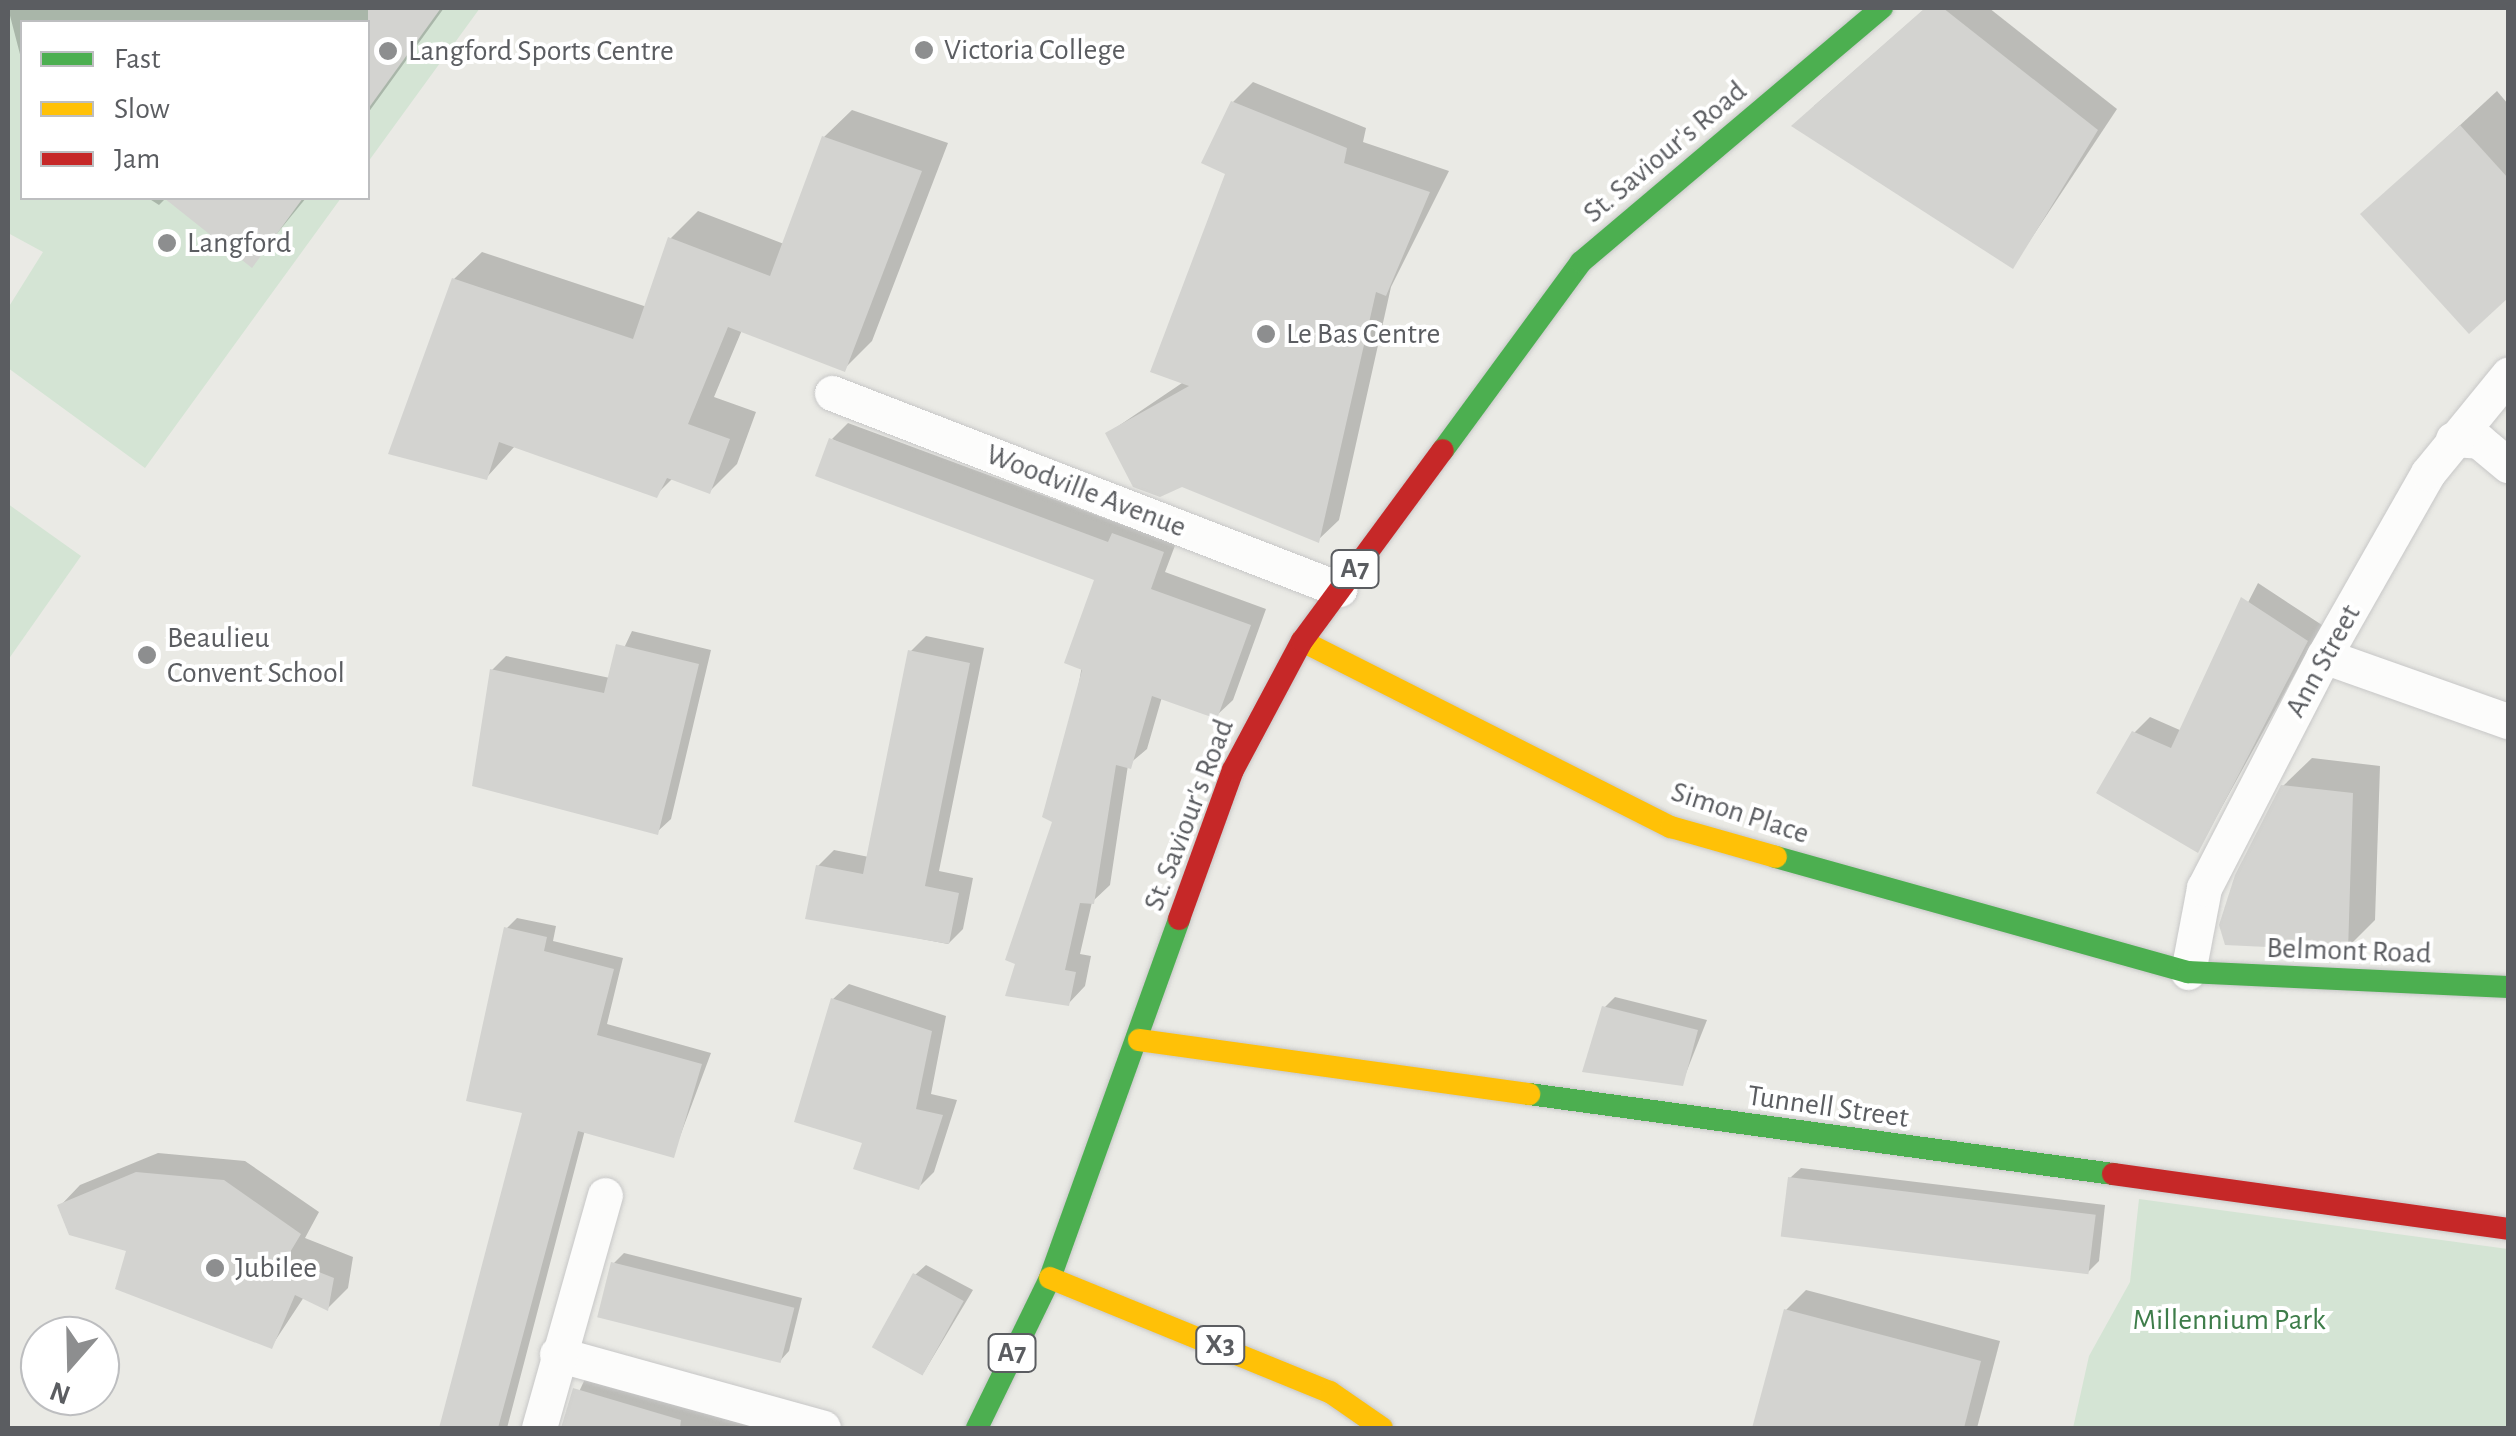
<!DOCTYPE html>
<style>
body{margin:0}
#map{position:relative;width:2516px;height:1436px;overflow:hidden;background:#eaeae5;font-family:"Alegreya Sans",sans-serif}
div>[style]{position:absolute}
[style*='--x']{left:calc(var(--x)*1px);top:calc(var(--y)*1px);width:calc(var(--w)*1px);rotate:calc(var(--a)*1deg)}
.green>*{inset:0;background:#d4e4d4}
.shadow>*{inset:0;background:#0003}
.building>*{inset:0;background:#d3d3d0;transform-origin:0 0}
.roads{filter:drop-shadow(0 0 2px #c7c7c7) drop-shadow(0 0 2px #c7c7c7)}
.street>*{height:35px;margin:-17.5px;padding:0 17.5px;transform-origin:17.5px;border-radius:17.5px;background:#fcfcfb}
.fast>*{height:22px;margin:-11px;padding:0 11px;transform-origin:11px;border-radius:11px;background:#4caf50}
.slow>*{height:22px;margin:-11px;padding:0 11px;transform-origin:11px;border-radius:11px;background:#ffc107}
.jam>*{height:22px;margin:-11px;padding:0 11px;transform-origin:11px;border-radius:11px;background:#c62828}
.dots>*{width:28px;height:28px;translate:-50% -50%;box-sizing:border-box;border:5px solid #fff;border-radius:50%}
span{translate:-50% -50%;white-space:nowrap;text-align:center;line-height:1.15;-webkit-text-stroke:8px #fff;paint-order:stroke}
.shield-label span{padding:2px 8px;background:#fff;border:2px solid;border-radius:8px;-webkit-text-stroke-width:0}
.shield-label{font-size:28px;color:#5b5d61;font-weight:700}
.poi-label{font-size:30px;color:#5b5d61}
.left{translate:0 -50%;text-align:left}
.street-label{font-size:30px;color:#5b5d61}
.park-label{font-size:30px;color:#3e7d4a}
.frame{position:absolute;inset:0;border:10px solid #5b5d61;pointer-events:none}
.legend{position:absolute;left:20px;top:20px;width:350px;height:180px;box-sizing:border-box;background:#fff;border:2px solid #bdbec0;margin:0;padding:12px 18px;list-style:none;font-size:30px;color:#5b5d61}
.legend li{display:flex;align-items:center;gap:20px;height:50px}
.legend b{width:50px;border:2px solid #bdbec0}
.north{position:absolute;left:20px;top:1316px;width:100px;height:100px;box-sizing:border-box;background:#fff;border:2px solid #bdbec0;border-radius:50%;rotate:200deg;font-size:28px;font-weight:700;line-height:40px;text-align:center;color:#5b5d61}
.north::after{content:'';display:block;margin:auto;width:35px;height:45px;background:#8d8e8f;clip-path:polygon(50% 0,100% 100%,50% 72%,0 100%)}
</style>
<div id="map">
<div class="green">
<div style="clip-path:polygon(8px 8px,480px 8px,368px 162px,368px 22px,22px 22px,22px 198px,341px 198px,145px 468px,8px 368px,8px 308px,43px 252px,8px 233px)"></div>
<div style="clip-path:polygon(8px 504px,81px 556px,8px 660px)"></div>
<div style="clip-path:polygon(2139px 1199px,2508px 1249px,2508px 1428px,2073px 1428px,2089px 1356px,2130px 1282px)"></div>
</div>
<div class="shadow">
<div style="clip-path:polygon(8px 8px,444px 8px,368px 113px,368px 22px,22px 22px,22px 62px)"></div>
<div style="clip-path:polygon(1926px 8px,1989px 8px,2117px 109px,2013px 266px,1814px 106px)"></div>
<div style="clip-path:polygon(1253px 82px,1366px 128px,1363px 142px,1449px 171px,1391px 287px,1339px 520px,1318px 540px,1108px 433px,1185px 381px,1228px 173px,1233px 102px)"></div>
<div style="clip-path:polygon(2497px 91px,2508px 104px,2508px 295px,2470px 330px,2364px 214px)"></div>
<div style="clip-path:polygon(852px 110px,948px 143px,872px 341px,844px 369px,742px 330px,714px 397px,756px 412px,737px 464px,710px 491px,673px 478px,656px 495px,515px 446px,487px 477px,454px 279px,482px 252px,647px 307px,670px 239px,698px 211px,784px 244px,824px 137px)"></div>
<div style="clip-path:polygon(148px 198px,166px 198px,159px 205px)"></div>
<div style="clip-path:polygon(168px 198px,306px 198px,252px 264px)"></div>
<div style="clip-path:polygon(848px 423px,1123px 525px,1130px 517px,1179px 535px,1165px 572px,1266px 609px,1233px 700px,1216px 716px,1162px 697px,1147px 749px,1128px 765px,1110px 885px,1092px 902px,1080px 954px,1091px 956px,1085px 986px,1069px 1003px,1009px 994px,1055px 821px,1097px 579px,832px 439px)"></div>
<div style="clip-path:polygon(2258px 583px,2322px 625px,2198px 850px,2134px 733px,2150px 717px,2182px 731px)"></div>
<div style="clip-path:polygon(632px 631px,711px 650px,671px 819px,657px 832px,492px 670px,506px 656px,610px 678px)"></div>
<div style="clip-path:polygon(926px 636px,984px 648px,939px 871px,973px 878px,963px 929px,948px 944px,808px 917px,818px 866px,834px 850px,869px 857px,910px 652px)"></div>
<div style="clip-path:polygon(2312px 758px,2380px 766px,2375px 920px,2347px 948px,2283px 786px)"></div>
<div style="clip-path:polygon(517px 918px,556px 926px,553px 941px,623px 958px,607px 1024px,711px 1053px,673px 1155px,585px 1130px,507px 1428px,444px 1428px,525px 1111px,506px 929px)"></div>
<div style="clip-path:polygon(849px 984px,946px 1016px,931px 1094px,957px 1100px,934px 1172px,918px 1188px,865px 1141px,833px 999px)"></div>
<div style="clip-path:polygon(1615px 997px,1707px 1020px,1682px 1083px,1605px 1007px)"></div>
<div style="clip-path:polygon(158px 1153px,245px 1161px,319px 1212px,305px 1238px,353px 1257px,348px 1288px,328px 1308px,304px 1297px,271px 1347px,60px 1206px,80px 1185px)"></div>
<div style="clip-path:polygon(1801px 1168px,2105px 1205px,2099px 1261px,2088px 1272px,1790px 1178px)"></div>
<div style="clip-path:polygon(624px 1253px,802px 1298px,789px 1351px,779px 1362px,614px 1263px)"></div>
<div style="clip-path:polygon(926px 1265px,973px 1290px,924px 1372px,915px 1275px)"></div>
<div style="clip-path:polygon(1806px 1290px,2000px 1341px,1977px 1428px,1755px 1428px,1786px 1310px)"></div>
<div style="clip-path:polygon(585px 1379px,758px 1428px,562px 1428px)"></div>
</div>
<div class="building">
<div style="clip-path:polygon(368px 8px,441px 8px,368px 109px)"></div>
<div style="clip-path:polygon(1925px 8px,1943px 8px,2098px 130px,2013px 269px,1791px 126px)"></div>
<div style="clip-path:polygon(1231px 101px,1347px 148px,1344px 163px,1430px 192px,1386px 296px,1376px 292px,1319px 543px,1182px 487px,1160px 497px,1133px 487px,1105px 433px,1189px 386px,1150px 372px,1225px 174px,1201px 163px)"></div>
<div style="clip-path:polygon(2460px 125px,2508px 178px,2508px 298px,2469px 334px,2360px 214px)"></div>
<div style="clip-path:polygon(822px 136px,922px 171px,845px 372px,728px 327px,688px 424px,730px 439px,710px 494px,667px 478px,657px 498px,499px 442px,487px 480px,388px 454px,452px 278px,633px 339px,668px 237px,770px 276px)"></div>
<div style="clip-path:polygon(164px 198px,303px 198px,252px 268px)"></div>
<div style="clip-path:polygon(829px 438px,1108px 542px,1112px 533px,1164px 552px,1151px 589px,1251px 625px,1217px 719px,1152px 696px,1131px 769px,1116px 765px,1094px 904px,1080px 903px,1065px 970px,1076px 972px,1069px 1006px,1005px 996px,1015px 964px,1005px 960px,1052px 822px,1042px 817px,1082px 670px,1064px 663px,1094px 580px,815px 476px)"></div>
<div style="clip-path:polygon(2241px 597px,2308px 641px,2198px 853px,2096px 793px,2132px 731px,2171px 748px)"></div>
<div style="clip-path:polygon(616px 644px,699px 664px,658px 835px,472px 786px,490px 669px,604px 693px)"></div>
<div style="clip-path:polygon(908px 650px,970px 663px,925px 886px,959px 893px,949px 944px,805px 919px,816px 865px,863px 874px)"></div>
<div style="clip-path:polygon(2281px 785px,2353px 793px,2348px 951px,2225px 945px,2219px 925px,2235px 875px)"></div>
<div style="clip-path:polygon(504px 927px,547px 937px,544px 951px,614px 969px,597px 1035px,702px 1064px,674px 1158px,578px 1131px,498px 1428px,439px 1428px,522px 1113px,466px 1101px)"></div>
<div style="clip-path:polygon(831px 998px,932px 1031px,916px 1109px,943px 1115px,919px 1190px,853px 1169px,862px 1143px,794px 1122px)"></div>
<div style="clip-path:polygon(1602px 1006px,1698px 1030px,1683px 1086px,1582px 1072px)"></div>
<div style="clip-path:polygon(136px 1172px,224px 1180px,301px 1234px,286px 1259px,334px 1278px,328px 1311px,295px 1295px,272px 1349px,115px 1289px,126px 1251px,69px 1235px,57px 1205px)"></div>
<div style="left:1788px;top:1177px;width:310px;height:60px;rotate:7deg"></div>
<div style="left:611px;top:1262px;width:189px;height:57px;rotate:14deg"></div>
<div style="left:913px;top:1273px;width:58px;height:85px;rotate:29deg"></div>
<div style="clip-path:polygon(1784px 1309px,1981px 1361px,1964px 1428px,1752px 1428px)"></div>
<div style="clip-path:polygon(573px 1388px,681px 1420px,680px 1428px,561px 1428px)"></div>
</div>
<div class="roads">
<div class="street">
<div style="--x:832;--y:393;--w:544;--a:21.14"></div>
<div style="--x:2453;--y:439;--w:26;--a:4"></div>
<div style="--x:2479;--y:441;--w:38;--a:40"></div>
<div style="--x:2324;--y:656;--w:195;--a:19.5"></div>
<div style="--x:2188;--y:972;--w:86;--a:-79.2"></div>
<div style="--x:2204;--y:888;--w:261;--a:-62.7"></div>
<div style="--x:2324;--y:656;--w:210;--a:-60.4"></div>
<div style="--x:2428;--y:473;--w:127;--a:-50.8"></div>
<div style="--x:557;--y:1354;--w:276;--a:15.5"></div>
<div style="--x:539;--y:1428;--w:242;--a:-74.2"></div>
</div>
<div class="fast">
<div style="--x:1443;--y:450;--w:233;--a:-53.7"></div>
<div style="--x:1581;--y:262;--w:394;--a:-40.2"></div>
<div style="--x:1776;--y:857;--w:428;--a:15.6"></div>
<div style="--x:2188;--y:972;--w:320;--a:2.7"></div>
<div style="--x:1529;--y:1094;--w:589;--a:7.8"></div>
<div style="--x:977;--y:1428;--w:167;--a:-64"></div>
<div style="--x:1050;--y:1278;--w:381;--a:-70.2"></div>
</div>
<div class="slow">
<div style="--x:1302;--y:641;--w:413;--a:26.8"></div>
<div style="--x:1671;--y:827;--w:109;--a:15.9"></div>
<div style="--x:1139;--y:1040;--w:394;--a:7.9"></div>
<div style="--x:1050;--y:1278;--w:302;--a:22.2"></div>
<div style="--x:1330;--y:1392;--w:63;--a:34.7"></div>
</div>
<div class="jam">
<div style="--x:1179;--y:919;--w:158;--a:-70.1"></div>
<div style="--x:1233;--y:770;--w:146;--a:-61.9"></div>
<div style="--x:1302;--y:641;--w:237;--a:-53.6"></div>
<div style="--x:2113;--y:1174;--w:399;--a:7.9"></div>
</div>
</div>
<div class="dots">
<div style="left:924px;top:50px;background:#8d8e8f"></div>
<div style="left:388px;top:51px;background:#8d8e8f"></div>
<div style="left:167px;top:243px;background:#8d8e8f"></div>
<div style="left:1266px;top:334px;background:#8d8e8f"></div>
<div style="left:147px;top:655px;background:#8d8e8f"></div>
<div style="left:215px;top:1268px;background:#8d8e8f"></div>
</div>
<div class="shield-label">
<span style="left:1355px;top:569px">A7</span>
<span style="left:1220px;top:1345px">X3</span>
<span style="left:1012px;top:1353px">A7</span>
</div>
<div class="poi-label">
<span class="left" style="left:944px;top:50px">Victoria College</span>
<span class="left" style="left:408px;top:51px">Langford Sports Centre</span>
<span class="left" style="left:187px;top:243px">Langford</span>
<span class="left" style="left:1286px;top:334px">Le Bas Centre</span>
<span class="left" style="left:167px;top:655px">Beaulieu<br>Convent School</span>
<span class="left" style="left:235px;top:1268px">Jubilee</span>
</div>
<div class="street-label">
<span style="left:1665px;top:152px;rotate:-40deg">St. Saviour's Road</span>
<span style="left:1086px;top:491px;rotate:21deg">Woodville Avenue</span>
<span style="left:2323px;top:661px;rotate:-61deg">Ann Street</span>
<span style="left:1740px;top:813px;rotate:18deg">Simon Place</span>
<span style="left:1189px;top:815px;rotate:-69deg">St. Saviour's Road</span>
<span style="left:2349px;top:951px;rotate:2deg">Belmont Road</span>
<span style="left:1828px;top:1107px;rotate:8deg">Tunnell Street</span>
</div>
<div class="park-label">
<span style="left:2229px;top:1320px">Millennium Park</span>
</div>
<div class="frame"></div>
<ul class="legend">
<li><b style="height:12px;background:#4caf50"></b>Fast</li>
<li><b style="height:12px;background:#ffc107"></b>Slow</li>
<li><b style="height:12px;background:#c62828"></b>Jam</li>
</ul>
<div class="north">N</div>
</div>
